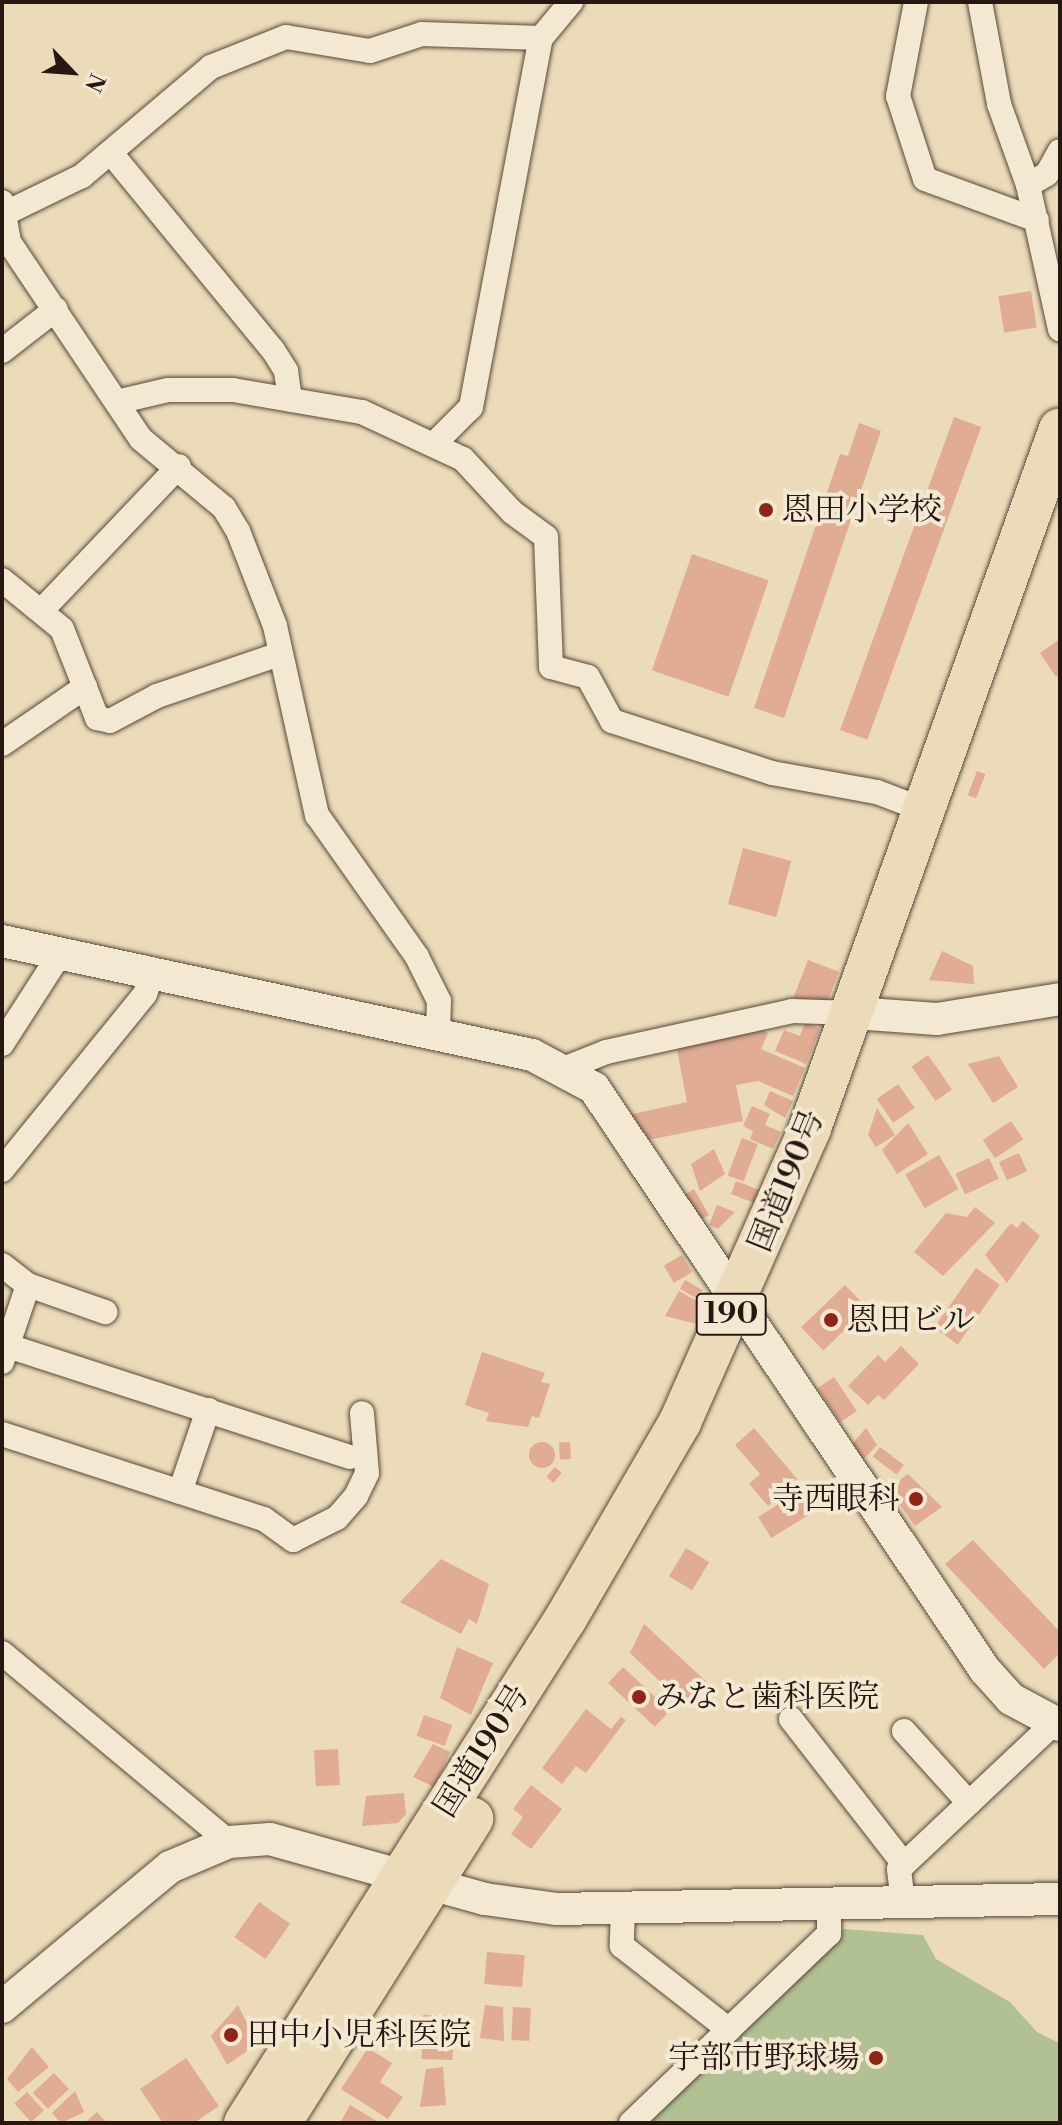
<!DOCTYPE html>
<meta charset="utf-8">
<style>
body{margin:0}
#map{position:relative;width:1062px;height:2125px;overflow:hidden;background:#ecdbb8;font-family:"Libre Bodoni","Noto Serif JP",serif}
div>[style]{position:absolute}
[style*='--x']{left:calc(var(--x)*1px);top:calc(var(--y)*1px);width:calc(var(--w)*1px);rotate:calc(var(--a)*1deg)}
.green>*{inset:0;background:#b1c194}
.building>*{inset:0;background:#e0ac94;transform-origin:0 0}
.round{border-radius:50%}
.roads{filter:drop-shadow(0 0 2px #57493c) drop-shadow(0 0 2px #57493c)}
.street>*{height:24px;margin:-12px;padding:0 12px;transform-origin:12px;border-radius:12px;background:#f3e8d1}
.secondary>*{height:32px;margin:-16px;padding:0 16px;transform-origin:16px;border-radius:16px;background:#f3e8d1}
.highway>*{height:42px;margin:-21px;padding:0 21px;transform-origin:21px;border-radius:21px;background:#ecdbb8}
.dots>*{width:22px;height:22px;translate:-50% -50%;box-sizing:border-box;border:4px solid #f3e8d1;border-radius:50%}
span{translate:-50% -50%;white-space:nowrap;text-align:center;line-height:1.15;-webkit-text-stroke:8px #f3e8d1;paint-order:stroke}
.shield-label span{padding:2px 6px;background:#f3e8d1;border:2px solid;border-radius:6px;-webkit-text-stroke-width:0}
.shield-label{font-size:30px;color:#251813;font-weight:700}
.poi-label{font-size:32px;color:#251813}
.left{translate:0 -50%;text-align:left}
.right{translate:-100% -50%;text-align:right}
.street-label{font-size:32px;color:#251813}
.frame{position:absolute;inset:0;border:4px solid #251813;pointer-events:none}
.north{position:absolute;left:32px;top:32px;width:80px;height:80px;-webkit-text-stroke:6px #f3e8d1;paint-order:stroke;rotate:115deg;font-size:22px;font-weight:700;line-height:32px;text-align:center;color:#251813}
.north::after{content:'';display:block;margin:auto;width:28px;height:36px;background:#251813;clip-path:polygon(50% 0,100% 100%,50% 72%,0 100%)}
</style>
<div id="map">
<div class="green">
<div style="clip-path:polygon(844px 1929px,923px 1935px,936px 1959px,1010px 2002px,1037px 2032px,1059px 2043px,1060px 2123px,648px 2123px)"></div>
</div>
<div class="building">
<div style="left:1031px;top:291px;width:37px;height:33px;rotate:81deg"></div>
<div style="left:954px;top:417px;width:29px;height:333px;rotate:20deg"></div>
<div style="clip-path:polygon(859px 423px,881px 431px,784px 718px,754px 708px,840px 454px,848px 456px)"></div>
<div style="left:692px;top:554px;width:81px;height:123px;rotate:19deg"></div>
<div style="clip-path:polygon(1060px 639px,1060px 674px,1056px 677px,1040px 653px)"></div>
<div style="left:977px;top:771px;width:9px;height:26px;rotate:21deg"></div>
<div style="left:743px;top:848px;width:50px;height:58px;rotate:15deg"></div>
<div style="clip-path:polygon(942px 951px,973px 966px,974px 984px,929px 980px)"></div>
<div style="left:808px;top:960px;width:33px;height:40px;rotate:21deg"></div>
<div style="clip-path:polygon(805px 1022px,820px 1029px,806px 1064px,775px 1051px,784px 1030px,800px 1036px)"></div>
<div style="clip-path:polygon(758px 1028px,768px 1033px,761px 1049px,805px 1068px,793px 1096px,758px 1081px,736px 1085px,743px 1121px,643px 1141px,628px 1115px,687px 1102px,676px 1045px)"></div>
<div style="left:928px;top:1055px;width:42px;height:20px;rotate:55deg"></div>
<div style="clip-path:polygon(999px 1056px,1018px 1087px,993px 1103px,968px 1064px)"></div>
<div style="left:898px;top:1084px;width:29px;height:26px;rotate:55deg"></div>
<div style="clip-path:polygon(770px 1091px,793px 1101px,785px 1118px,764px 1105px)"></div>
<div style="clip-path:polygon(752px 1106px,770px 1114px,765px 1125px,781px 1132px,773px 1149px,750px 1139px,753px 1131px,743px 1126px)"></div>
<div style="clip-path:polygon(877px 1108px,895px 1135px,876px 1147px,868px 1135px)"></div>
<div style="left:1011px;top:1121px;width:22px;height:34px;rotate:56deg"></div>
<div style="clip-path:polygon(908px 1123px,928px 1154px,897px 1174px,882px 1150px)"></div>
<div style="left:742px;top:1138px;width:17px;height:40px;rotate:21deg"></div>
<div style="clip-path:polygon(714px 1149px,725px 1174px,700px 1191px,691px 1164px)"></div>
<div style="left:1019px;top:1153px;width:20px;height:22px;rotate:66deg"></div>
<div style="left:939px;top:1155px;width:39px;height:39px;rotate:60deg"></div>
<div style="left:989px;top:1158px;width:23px;height:37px;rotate:65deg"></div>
<div style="left:736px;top:1181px;width:25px;height:14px;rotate:21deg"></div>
<div style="left:694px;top:1189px;width:30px;height:12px;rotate:60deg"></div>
<div style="clip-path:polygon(717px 1205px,735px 1212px,718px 1229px,709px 1225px)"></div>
<div style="clip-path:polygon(975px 1207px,995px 1223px,943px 1276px,914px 1252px,946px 1213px,967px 1217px)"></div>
<div style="clip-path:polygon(1023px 1221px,1040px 1236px,1007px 1283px,985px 1255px,1011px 1223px,1017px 1228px)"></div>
<div style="left:682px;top:1255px;width:20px;height:21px;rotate:60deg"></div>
<div style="left:976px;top:1268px;width:29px;height:73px;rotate:35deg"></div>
<div style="left:685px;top:1280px;width:20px;height:10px;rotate:30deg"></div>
<div style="left:845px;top:1285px;width:32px;height:61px;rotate:46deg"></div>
<div style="clip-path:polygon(679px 1291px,700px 1303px,697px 1324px,665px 1316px)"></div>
<div style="clip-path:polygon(901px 1346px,919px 1364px,884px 1400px,878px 1395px,868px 1405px,848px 1386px,878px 1355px,885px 1362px)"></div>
<div style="clip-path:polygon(482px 1352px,545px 1373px,541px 1382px,550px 1384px,539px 1418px,532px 1416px,528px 1427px,486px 1421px,489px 1413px,465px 1405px)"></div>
<div style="left:834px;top:1377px;width:41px;height:20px;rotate:56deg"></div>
<div style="clip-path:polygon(754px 1428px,798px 1480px,768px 1506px,749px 1484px,760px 1474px,735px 1445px)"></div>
<div style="clip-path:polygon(866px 1428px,877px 1445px,861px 1462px,847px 1450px)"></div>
<div style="left:570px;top:1442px;width:17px;height:11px;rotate:87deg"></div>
<div class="round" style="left:529px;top:1442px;width:26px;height:26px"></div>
<div style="left:880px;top:1447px;width:30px;height:12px;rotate:37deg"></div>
<div style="left:555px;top:1467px;width:9px;height:13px;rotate:41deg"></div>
<div style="clip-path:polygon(908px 1474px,942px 1507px,915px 1526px,888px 1488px)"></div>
<div style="left:798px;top:1492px;width:25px;height:47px;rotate:58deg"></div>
<div style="clip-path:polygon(973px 1540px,1060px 1632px,1060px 1653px,1044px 1669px,945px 1564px)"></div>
<div style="left:686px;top:1548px;width:27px;height:33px;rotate:31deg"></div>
<div style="clip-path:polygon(441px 1559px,489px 1584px,477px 1624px,469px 1619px,461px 1634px,400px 1602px)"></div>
<div style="clip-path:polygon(644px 1624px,709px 1684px,687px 1707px,630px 1653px)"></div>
<div style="clip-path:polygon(457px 1647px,493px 1663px,471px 1715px,440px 1698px)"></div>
<div style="left:623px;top:1667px;width:64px;height:22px;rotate:43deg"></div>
<div style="clip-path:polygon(586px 1709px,611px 1729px,621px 1717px,626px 1720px,586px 1773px,576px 1766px,562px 1784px,542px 1768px)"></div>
<div style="left:424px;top:1715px;width:30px;height:22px;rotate:20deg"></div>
<div style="clip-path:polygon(433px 1744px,450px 1752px,434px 1787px,413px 1777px)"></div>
<div style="left:338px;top:1749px;width:36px;height:24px;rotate:87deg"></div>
<div style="clip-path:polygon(531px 1785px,562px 1809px,531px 1849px,511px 1834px,523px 1817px,513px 1809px)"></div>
<div style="clip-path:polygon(404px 1793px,406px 1814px,398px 1823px,362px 1826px,366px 1796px)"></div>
<div style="left:259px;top:1902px;width:38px;height:43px;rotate:35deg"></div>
<div style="left:487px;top:1952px;width:38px;height:32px;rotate:5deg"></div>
<div style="clip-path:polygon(238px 2005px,257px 2044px,227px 2065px,211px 2036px)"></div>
<div style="clip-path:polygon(485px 2005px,503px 2007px,504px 2041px,480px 2038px)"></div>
<div style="left:513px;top:2007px;width:18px;height:33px;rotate:3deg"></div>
<div style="left:423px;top:2015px;width:31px;height:44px;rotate:2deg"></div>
<div style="clip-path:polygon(32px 2047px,49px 2067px,18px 2092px,7px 2079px)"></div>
<div style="clip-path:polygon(368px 2048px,392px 2063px,380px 2082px,403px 2097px,388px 2119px,341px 2089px)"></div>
<div style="clip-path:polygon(186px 2058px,219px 2106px,194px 2123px,163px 2123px,140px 2089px)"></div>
<div style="clip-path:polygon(443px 2067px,446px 2105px,420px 2107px,426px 2069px)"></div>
<div style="left:54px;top:2073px;width:22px;height:29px;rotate:47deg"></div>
<div style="clip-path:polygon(75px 2091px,84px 2112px,61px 2123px,52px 2113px)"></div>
<div style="left:27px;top:2092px;width:25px;height:17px;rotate:48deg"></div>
<div style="clip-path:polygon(350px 2105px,380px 2123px,340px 2123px)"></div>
<div style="clip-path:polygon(97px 2112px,107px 2123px,85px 2123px)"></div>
</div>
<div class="roads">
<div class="street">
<div style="--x:916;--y:2;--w:96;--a:100.8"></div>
<div style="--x:898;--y:96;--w:87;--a:72"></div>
<div style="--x:925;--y:179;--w:119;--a:20.1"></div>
<div style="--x:980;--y:2;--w:104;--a:79.4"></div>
<div style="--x:999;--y:104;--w:86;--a:70.3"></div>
<div style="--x:1028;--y:185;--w:148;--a:77.5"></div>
<div style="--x:111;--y:153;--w:255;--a:50.6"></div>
<div style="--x:273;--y:350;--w:25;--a:58"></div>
<div style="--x:286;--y:371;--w:29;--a:82"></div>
<div style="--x:1028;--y:185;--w:22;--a:-30"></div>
<div style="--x:1047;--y:174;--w:26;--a:-61"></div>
<div style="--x:2;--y:202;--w:41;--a:80.1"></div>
<div style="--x:9;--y:242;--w:237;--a:56.2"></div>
<div style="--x:141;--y:439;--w:108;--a:39.7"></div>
<div style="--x:224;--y:508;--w:27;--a:59"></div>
<div style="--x:238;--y:531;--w:102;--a:68.7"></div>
<div style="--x:275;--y:626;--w:194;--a:77.5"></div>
<div style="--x:317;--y:815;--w:174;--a:54.8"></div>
<div style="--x:417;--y:957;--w:49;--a:63.4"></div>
<div style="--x:439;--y:1001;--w:33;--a:92"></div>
<div style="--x:6;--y:213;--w:85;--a:-26"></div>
<div style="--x:82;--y:176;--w:169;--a:-40.2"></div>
<div style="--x:211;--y:67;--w:81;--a:-21.8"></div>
<div style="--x:286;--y:37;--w:85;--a:9.5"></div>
<div style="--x:370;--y:51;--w:55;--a:-18.1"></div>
<div style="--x:422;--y:34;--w:119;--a:1.9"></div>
<div style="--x:541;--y:38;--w:47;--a:-50.2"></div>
<div style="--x:2;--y:351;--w:68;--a:-37.9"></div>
<div style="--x:121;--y:401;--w:48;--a:-13.2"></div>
<div style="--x:168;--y:390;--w:65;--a:0"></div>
<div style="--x:233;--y:390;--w:131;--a:9.7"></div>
<div style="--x:362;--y:412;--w:111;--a:25"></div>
<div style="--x:463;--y:459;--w:72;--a:47.2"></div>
<div style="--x:512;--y:512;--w:42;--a:36.3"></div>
<div style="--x:546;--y:537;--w:130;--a:87.8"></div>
<div style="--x:551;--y:667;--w:38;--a:15"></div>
<div style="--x:588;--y:677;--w:50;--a:61.4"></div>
<div style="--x:612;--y:721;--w:168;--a:18"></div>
<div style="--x:772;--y:773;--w:107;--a:10.3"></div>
<div style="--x:877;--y:792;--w:50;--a:21"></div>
<div style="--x:434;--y:444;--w:52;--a:-45"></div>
<div style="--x:471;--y:407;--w:376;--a:-79.3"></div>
<div style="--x:2;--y:580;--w:77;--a:39.2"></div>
<div style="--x:62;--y:629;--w:96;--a:68.5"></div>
<div style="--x:97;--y:718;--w:13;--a:13"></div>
<div style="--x:110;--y:721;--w:53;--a:-28"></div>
<div style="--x:157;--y:696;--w:130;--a:-18.9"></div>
<div style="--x:43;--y:609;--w:197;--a:-46.4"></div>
<div style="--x:2;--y:744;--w:101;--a:-34.5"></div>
<div style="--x:2;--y:1044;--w:107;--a:-57.2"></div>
<div style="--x:566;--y:1068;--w:43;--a:-21.8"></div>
<div style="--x:606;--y:1052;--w:190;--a:-12.4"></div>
<div style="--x:792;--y:1011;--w:62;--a:1.8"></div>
<div style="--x:2;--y:1170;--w:227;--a:-50.9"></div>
<div style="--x:145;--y:994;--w:20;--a:-70"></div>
<div style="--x:2;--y:1265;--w:33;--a:38"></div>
<div style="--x:28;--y:1285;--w:82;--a:19.3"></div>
<div style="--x:8;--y:1346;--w:359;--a:18"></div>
<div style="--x:2;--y:1362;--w:81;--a:-71.3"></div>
<div style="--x:2;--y:1434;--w:275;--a:18"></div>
<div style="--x:264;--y:1519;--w:36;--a:36"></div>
<div style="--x:293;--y:1540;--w:49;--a:-26.6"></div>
<div style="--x:337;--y:1518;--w:29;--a:-49"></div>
<div style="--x:356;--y:1496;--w:25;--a:-64"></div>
<div style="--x:367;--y:1473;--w:60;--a:-94.8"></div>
<div style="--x:180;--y:1492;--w:87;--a:-71.1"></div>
<div style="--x:2;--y:1653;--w:295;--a:39.8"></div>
<div style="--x:791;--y:1719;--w:184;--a:52.1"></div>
<div style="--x:904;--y:1731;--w:97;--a:47.9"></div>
<div style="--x:903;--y:1902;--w:33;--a:-97"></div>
<div style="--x:899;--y:1869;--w:214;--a:-43.3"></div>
<div style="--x:623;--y:1908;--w:38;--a:92"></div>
<div style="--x:622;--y:1946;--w:136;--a:38.1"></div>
<div style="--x:631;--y:2123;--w:274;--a:-43.7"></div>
<div style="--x:829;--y:1934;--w:30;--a:-90"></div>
</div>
<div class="secondary">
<div style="--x:2;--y:941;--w:542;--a:12.14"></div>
<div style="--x:532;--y:1055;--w:70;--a:28"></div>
<div style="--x:594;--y:1088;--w:701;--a:56.11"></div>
<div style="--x:985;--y:1670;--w:39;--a:48"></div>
<div style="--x:1011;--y:1699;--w:55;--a:28"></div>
<div style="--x:854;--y:1013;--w:83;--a:4.1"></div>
<div style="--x:937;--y:1019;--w:125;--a:-9.2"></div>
<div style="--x:2;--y:2007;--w:219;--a:-39.8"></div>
<div style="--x:170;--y:1867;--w:64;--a:-23"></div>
<div style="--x:229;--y:1842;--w:41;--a:-4.2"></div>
<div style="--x:270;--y:1839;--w:223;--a:15.6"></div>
<div style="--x:485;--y:1899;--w:73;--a:7.9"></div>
<div style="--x:557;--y:1909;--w:503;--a:-1.14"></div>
</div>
<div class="highway">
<div style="--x:245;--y:2123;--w:598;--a:-57.56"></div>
<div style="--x:566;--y:1618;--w:227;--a:-59.8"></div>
<div style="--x:680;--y:1422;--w:321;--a:-66.1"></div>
<div style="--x:810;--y:1128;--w:742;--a:-70.32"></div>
<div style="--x:280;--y:2123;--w:360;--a:-57.7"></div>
</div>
</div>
<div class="dots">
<div style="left:766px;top:510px;background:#8f2418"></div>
<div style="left:831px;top:1320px;background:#8f2418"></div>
<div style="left:916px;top:1499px;background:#8f2418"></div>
<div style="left:639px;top:1697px;background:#8f2418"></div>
<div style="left:231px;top:2035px;background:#8f2418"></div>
<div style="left:876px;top:2058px;background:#8f2418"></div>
</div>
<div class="shield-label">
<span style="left:731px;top:1314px">190</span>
</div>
<div class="poi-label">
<span class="left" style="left:782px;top:510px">恩田小学校</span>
<span class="left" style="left:847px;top:1320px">恩田ビル</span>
<span class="right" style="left:900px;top:1499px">寺西眼科</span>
<span class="left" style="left:655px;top:1697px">みなと歯科医院</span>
<span class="left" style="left:247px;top:2035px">田中小児科医院</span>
<span class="right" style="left:860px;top:2058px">宇部市野球場</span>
</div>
<div class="street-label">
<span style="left:787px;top:1181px;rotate:-68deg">国道190号</span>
<span style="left:482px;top:1751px;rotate:-58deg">国道190号</span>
</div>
<div class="frame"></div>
<div class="north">N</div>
</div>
